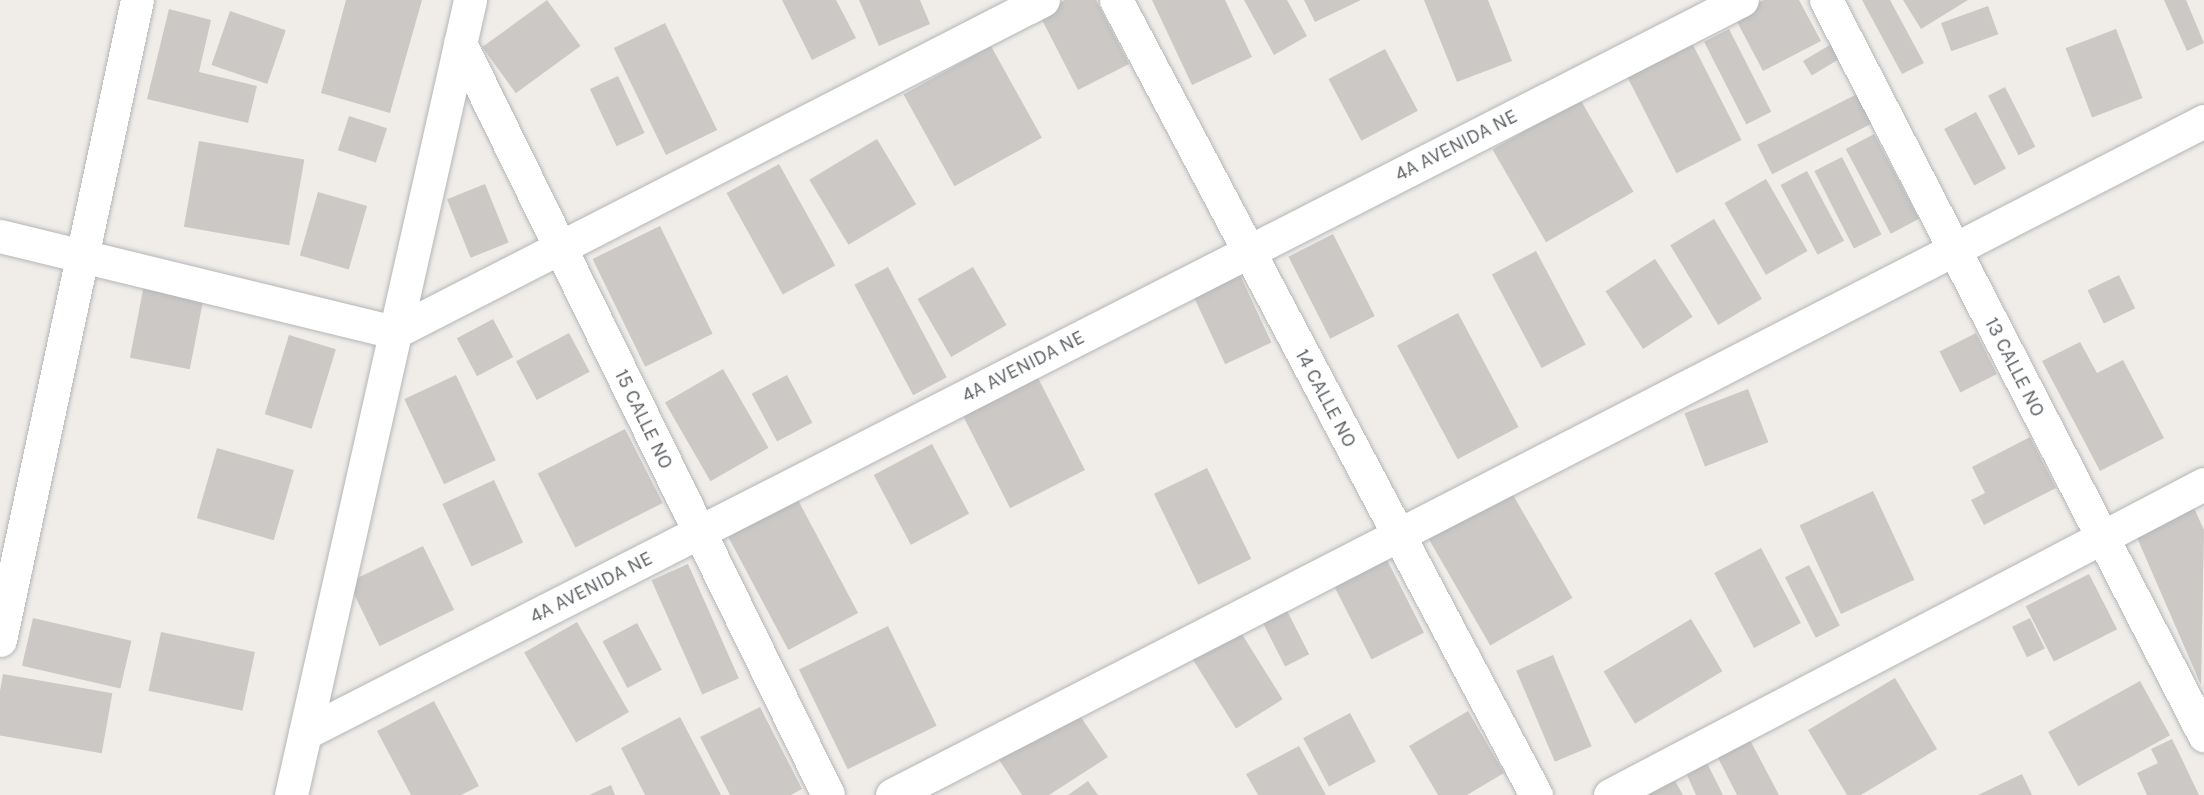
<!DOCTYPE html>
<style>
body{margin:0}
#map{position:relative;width:2204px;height:795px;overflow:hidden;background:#f0ede9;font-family:Karla,sans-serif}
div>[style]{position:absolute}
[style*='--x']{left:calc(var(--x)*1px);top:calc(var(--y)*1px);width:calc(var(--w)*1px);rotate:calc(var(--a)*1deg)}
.building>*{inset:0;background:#cbc8c5;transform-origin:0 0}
.roads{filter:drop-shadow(0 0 2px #b3b6b9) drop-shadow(0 0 2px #b3b6b9)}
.street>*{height:33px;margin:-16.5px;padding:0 16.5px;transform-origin:16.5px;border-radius:16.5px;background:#fff}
span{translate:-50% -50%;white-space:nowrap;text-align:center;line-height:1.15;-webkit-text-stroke:6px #fff;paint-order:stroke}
.street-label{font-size:20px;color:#606467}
</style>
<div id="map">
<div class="building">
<div style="clip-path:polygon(346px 0,422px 0,390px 113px,321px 93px)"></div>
<div style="left:547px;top:0;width:57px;height:80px;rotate:54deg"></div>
<div style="clip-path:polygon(782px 0,836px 0,856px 38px,812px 60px)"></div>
<div style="clip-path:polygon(859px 0,920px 0,930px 24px,879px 46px)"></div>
<div style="clip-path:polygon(1065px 0,1096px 0,1129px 64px,1078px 90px,1039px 14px)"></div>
<div style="clip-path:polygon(1152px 0,1225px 0,1252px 57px,1192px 85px)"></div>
<div style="clip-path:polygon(1244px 0,1287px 0,1307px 36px,1274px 55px)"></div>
<div style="clip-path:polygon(1304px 0,1361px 0,1315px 22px)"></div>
<div style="clip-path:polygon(1424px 0,1488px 0,1512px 61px,1457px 82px)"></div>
<div style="clip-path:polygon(1764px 0,1799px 0,1821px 41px,1763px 71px,1734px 16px)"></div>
<div style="clip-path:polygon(1862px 0,1890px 0,1924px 63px,1902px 74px)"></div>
<div style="clip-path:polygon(1903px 0,1968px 0,1921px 29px)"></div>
<div style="clip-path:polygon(2164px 0,2186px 0,2204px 43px,2187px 51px)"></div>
<div style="left:1988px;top:6px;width:30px;height:50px;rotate:70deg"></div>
<div style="clip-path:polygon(169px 9px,211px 20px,199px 72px,257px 86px,248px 123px,147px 99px)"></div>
<div style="left:230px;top:11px;width:59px;height:57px;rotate:19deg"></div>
<div style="left:665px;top:23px;width:119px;height:57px;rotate:64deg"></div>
<div style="left:1729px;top:29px;width:93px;height:28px;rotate:63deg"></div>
<div style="left:2116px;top:29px;width:74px;height:54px;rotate:69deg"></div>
<div style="left:1692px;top:43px;width:109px;height:73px;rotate:63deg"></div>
<div style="left:1833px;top:43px;width:17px;height:35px;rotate:59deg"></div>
<div style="left:991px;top:46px;width:105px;height:100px;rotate:61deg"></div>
<div style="left:1385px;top:49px;width:70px;height:64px;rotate:62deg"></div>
<div style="left:618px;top:76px;width:63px;height:31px;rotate:65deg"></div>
<div style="left:2005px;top:87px;width:67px;height:19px;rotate:63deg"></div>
<div style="left:1857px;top:94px;width:33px;height:112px;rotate:63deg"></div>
<div style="left:1580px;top:99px;width:107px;height:101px;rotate:60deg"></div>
<div style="left:1976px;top:112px;width:64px;height:36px;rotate:62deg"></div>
<div style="left:349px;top:116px;width:40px;height:36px;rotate:18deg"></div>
<div style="left:1874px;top:134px;width:96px;height:32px;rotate:62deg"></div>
<div style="left:877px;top:139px;width:76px;height:79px;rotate:59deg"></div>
<div style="left:199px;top:141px;width:107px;height:87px;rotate:10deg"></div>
<div style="left:1842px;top:157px;width:87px;height:31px;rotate:63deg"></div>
<div style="left:779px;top:164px;width:116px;height:60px;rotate:61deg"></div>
<div style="left:1807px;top:171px;width:79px;height:30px;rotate:62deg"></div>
<div style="left:1766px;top:179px;width:83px;height:48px;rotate:60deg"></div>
<div style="left:485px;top:184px;width:63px;height:41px;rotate:68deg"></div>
<div style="left:318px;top:192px;width:51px;height:66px;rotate:16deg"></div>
<div style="left:1714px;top:219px;width:93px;height:51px;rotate:59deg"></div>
<div style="left:660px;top:226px;width:120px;height:75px;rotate:64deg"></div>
<div style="left:1333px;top:234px;width:92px;height:50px;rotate:63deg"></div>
<div style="left:1536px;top:251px;width:106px;height:50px;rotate:62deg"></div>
<div style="left:1655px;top:259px;width:69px;height:59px;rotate:57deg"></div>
<div style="left:888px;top:267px;width:125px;height:38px;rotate:62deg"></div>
<div style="left:973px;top:267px;width:67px;height:64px;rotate:60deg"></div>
<div style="left:1238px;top:271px;width:79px;height:51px;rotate:65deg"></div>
<div style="left:2119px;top:275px;width:37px;height:35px;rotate:64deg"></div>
<div style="left:144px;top:285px;width:61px;height:74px;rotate:11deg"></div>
<div style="left:1458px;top:313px;width:129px;height:69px;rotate:62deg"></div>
<div style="left:493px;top:319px;width:43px;height:41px;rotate:62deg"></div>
<div style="left:569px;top:333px;width:44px;height:60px;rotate:62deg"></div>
<div style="left:1976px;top:333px;width:46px;height:41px;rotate:63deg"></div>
<div style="left:289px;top:335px;width:49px;height:83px;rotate:17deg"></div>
<div style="clip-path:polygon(2080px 342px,2097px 373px,2123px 360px,2164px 438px,2100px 471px,2042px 361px)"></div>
<div style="left:723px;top:369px;width:91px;height:67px;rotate:60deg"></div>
<div style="left:1035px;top:372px;width:110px;height:84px;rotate:63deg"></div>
<div style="left:456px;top:375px;width:94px;height:57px;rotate:65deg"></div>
<div style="left:787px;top:375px;width:54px;height:40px;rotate:62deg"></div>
<div style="left:1748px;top:389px;width:57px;height:68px;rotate:69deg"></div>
<div style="left:625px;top:429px;width:83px;height:98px;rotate:63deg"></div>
<div style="clip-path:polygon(2030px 437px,2056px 488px,1984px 525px,1971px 500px,1985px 493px,1972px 467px)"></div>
<div style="left:932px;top:444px;width:79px;height:66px;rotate:62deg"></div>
<div style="left:217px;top:448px;width:80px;height:73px;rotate:16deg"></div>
<div style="left:1207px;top:468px;width:101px;height:59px;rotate:64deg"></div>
<div style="left:494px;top:480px;width:69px;height:57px;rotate:65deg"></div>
<div style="left:1509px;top:488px;width:127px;height:95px;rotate:60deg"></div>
<div style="left:1873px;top:491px;width:98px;height:81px;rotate:65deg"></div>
<div style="left:798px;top:500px;width:128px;height:79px;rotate:62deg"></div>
<div style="clip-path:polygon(2194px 508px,2204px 530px,2201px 685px,2135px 533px)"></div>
<div style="left:423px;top:546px;width:71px;height:83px;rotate:64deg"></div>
<div style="left:1761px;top:548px;width:85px;height:53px;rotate:62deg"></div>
<div style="left:1385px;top:556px;width:86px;height:59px;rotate:63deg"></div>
<div style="left:688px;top:564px;width:125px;height:40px;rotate:66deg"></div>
<div style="left:1809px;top:565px;width:68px;height:27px;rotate:63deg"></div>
<div style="left:2089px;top:574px;width:62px;height:71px;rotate:63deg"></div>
<div style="left:1281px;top:599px;width:62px;height:27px;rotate:63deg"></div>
<div style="left:33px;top:618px;width:101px;height:49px;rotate:13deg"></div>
<div style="left:2030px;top:618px;width:34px;height:20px;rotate:64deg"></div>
<div style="left:1691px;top:619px;width:61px;height:102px;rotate:59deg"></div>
<div style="left:577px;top:622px;width:104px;height:61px;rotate:60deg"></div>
<div style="left:637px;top:623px;width:53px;height:39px;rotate:62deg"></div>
<div style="left:1235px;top:623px;width:90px;height:55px;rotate:58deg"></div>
<div style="left:888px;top:626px;width:111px;height:99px;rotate:64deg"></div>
<div style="left:161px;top:632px;width:96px;height:60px;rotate:12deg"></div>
<div style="left:1553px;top:655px;width:99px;height:40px;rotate:67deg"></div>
<div style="left:3px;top:674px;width:111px;height:61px;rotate:10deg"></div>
<div style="clip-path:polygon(1895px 678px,1937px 749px,1861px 795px,1847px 795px,1808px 730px)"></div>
<div style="left:2140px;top:681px;width:62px;height:105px;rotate:61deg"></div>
<div style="clip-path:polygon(434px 701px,479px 786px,461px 795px,411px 795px,377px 731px)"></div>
<div style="clip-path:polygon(760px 707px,802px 789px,791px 795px,730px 795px,700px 737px)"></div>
<div style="clip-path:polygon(1074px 707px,1108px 757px,1049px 795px,1022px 795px,994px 752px)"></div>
<div style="clip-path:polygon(1468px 711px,1504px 773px,1467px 795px,1438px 795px,1409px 746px)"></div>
<div style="left:1350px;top:713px;width:55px;height:53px;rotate:62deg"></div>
<div style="clip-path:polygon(680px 717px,721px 795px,645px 795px,621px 748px)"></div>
<div style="clip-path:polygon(2172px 739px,2179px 753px,2199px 795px,2147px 795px,2137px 773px,2158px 763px,2151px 749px)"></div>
<div style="clip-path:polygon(1750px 740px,1779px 795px,1737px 795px,1718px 758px)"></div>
<div style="clip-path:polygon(1299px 746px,1326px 795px,1258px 795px,1246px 774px)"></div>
<div style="clip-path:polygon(1707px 763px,1723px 795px,1696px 795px,1686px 773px)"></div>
<div style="clip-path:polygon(2022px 774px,2032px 795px,1978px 795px)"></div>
<div style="clip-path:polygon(1674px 779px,1683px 795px,1644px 795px)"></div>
<div style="clip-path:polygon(1088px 781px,1098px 795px,1068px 795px)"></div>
<div style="clip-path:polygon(611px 785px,615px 795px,589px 795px)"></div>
</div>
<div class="roads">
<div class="street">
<div style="--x:1116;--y:0;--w:899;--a:62.15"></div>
<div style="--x:1826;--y:0;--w:827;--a:62.78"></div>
<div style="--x:460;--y:43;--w:837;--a:63.92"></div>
<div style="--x:0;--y:236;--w:406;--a:13.7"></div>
<div style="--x:395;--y:332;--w:728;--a:-27.13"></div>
<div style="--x:0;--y:640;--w:654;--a:-77.92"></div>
<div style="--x:305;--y:733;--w:1613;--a:-27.03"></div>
<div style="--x:291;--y:795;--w:815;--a:-77.31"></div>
<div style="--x:892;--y:795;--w:1475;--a:-27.19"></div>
<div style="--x:1610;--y:795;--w:670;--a:-27.64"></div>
</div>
</div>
<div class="street-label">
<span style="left:1456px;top:145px;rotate:-27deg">4A AVENIDA NE</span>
<span style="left:1023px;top:366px;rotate:-27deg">4A AVENIDA NE</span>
<span style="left:2015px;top:367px;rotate:63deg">13 CALLE NO</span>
<span style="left:1326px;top:398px;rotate:62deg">14 CALLE NO</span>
<span style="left:644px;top:419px;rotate:64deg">15 CALLE NO</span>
<span style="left:591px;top:587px;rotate:-27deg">4A AVENIDA NE</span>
</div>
</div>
